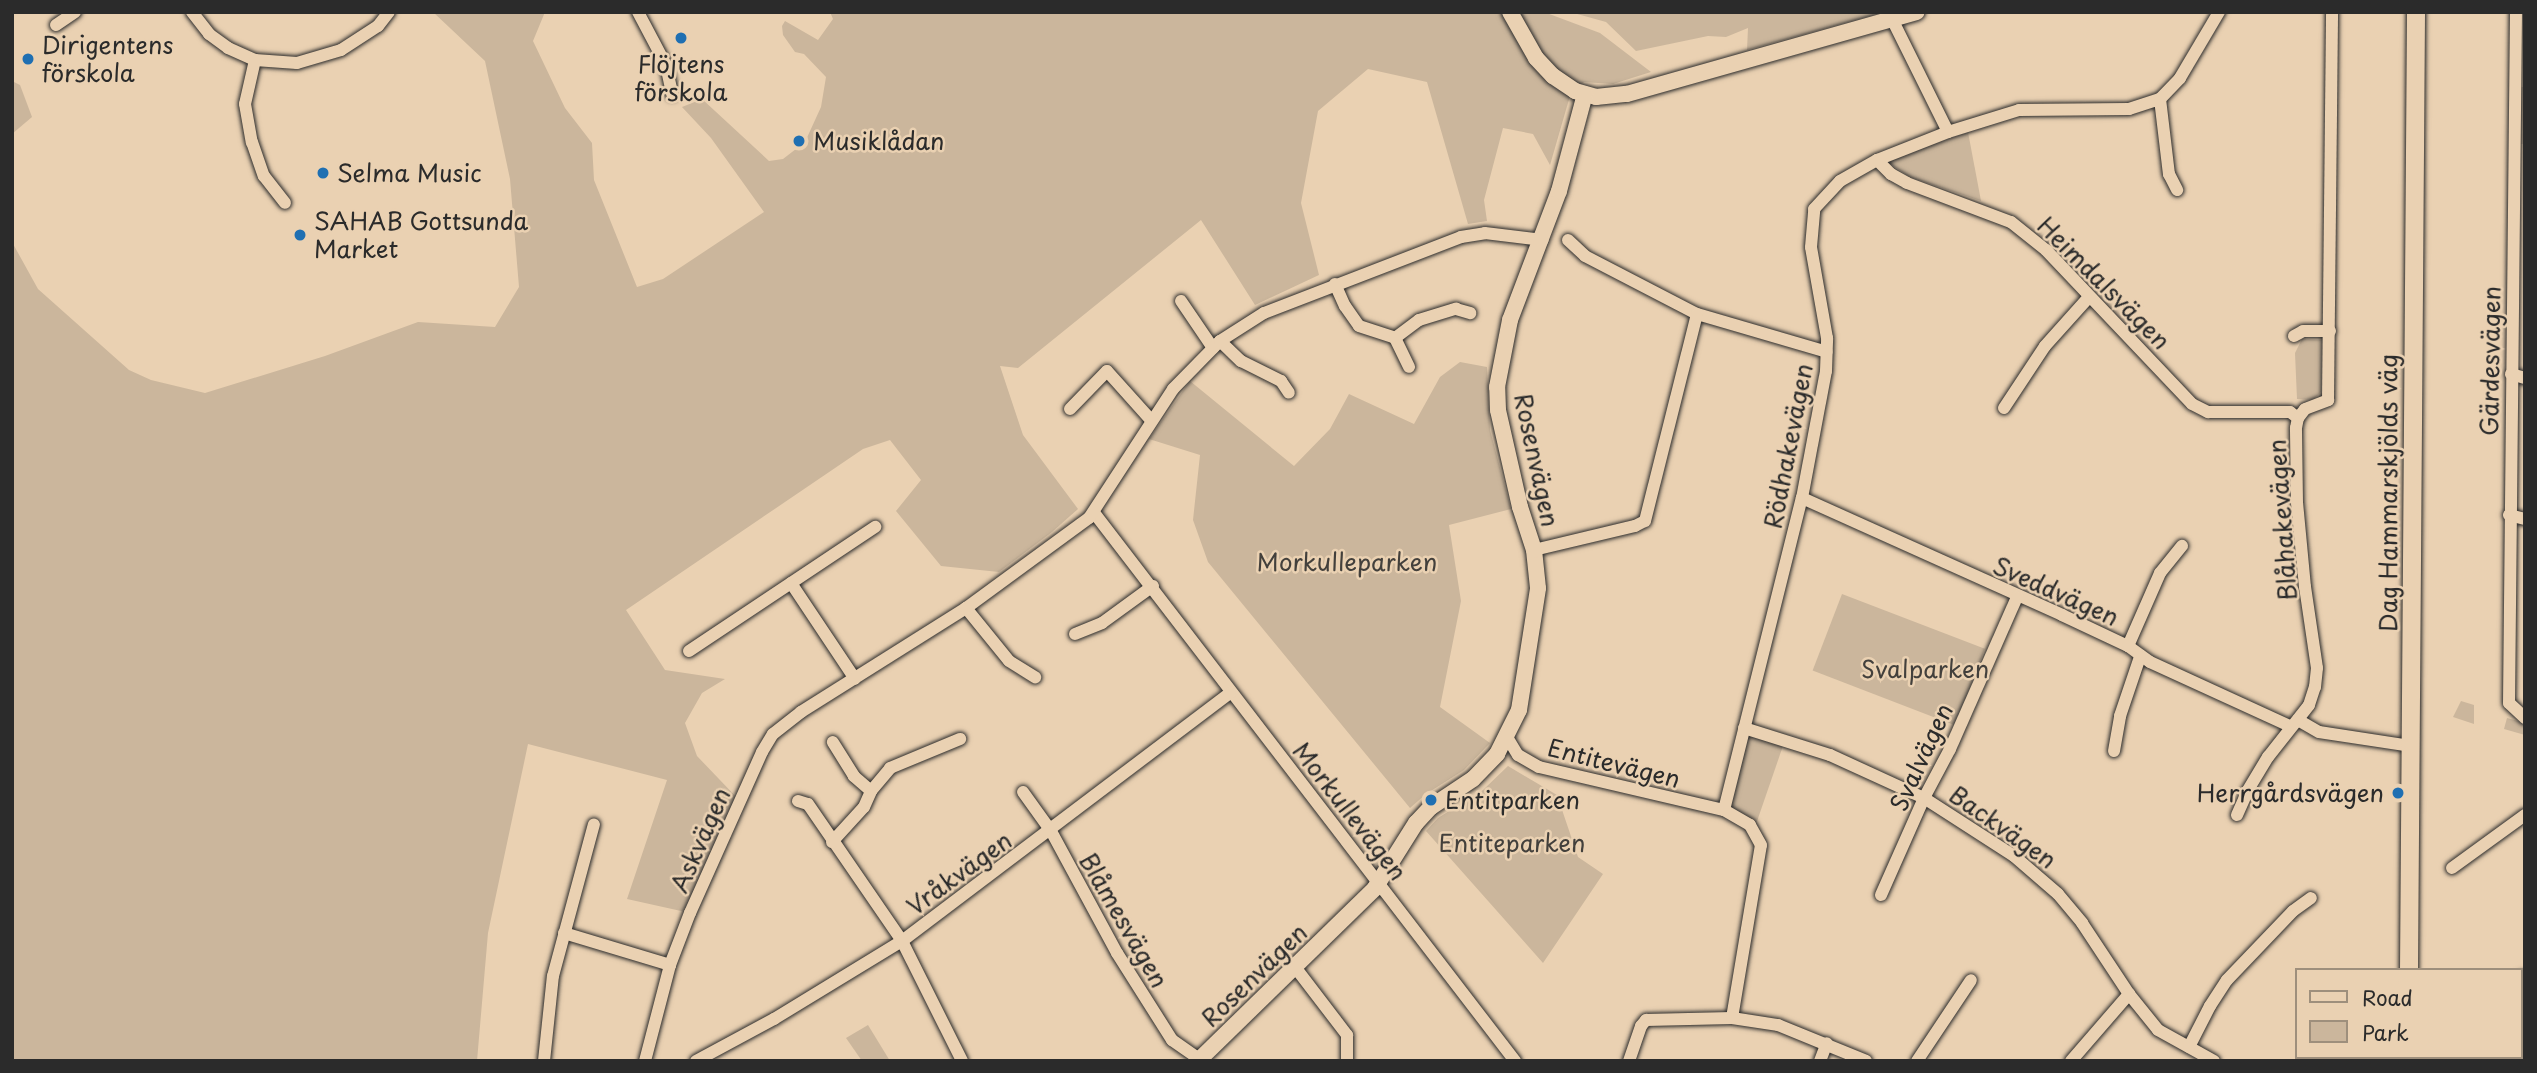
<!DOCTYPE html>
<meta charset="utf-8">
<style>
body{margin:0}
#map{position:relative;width:2537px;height:1073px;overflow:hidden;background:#ead1b2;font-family:"Playpen Sans",sans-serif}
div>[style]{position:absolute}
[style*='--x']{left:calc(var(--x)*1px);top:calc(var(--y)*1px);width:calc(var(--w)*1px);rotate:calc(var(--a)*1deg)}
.green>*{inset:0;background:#cbb69c;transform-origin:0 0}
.roads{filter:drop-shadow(0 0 2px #2b2b2b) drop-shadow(0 0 2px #2b2b2b)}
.minor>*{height:12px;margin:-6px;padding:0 6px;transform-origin:6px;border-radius:6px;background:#ead1b2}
.tertiary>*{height:16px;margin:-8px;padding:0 8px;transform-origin:8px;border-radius:8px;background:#ead1b2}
.secondary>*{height:18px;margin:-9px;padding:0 9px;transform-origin:9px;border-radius:9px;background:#ead1b2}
.dots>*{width:19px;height:19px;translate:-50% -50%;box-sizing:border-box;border:4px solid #ead1b2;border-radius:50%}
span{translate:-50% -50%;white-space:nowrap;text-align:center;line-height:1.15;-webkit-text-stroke:5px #ead1b2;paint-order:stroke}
.poi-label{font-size:24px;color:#2b2b2b}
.left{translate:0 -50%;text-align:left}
.right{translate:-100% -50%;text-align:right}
.street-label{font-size:24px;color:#2b2b2b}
.park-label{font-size:24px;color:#43403c}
.frame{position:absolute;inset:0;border:14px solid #2b2b2b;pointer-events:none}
.legend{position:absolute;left:2295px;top:968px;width:228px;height:91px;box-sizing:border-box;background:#ead1b2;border:2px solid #9e8f7c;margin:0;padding:9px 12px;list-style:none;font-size:21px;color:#2b2b2b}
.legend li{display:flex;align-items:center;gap:14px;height:35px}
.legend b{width:35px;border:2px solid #9e8f7c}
</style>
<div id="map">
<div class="green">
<div style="clip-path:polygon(433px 12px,545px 12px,533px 41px,565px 108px,592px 143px,594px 180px,637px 287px,663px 279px,764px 212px,711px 138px,682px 107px,702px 99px,769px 161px,783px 159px,805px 142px,821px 107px,826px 77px,804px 54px,795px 52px,783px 35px,782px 26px,785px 21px,818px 40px,833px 19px,830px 12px,1544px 12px,1600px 33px,1651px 72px,1613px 84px,1584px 82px,1570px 96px,1550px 165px,1533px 134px,1503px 128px,1484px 200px,1487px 221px,1468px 224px,1427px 82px,1368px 69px,1318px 111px,1301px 203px,1319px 275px,1255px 305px,1201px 220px,1018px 368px,1000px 366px,1023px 435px,1078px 509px,1052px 532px,999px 572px,941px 566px,896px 511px,921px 480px,890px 440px,863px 449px,626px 610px,665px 670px,725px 679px,702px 693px,685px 723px,697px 756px,741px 802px,690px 913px,627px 899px,667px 780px,528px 744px,488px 933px,477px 1061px,12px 1061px,12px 242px,38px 289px,129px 370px,151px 380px,205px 393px,325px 356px,418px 322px,495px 327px,519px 287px,510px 179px,485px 61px)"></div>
<div style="clip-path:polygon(1570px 12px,1884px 12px,1747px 50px,1748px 28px,1726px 37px,1708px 36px,1636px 51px,1606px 22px)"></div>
<div style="clip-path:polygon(12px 81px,20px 85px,32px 117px,12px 134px)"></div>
<div style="clip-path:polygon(2516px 87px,2525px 87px,2525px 144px,2513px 144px)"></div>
<div style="clip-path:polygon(1968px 132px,1981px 201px,1910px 177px,1886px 161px)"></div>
<div style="clip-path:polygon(2302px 339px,2322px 340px,2321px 392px,2313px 400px,2297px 399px,2295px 353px)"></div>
<div style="clip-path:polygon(1460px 362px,1487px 367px,1490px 430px,1511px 509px,1449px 525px,1461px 601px,1440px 707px,1490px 743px,1464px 770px,1426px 794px,1410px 808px,1208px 562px,1193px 520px,1200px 455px,1149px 439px,1190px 381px,1294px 466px,1330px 429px,1349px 394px,1414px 424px,1440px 377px)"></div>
<div style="left:1842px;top:594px;width:153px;height:82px;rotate:21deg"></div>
<div style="clip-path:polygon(2461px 701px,2474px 705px,2474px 724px,2453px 717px)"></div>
<div style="clip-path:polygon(2507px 718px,2525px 723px,2525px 735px,2504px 729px)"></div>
<div style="clip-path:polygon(1744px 728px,1785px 740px,1754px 830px,1724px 810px)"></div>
<div style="clip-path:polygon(1508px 766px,1557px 795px,1578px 857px,1603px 874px,1543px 963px,1426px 831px,1438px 818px,1483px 790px)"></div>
<div style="clip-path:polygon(868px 1025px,890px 1061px,862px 1061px,846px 1038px)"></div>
</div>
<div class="roads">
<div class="minor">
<div style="--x:192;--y:12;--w:28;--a:52"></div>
<div style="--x:209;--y:34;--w:24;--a:36"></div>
<div style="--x:228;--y:48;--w:30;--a:24"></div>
<div style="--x:255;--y:60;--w:42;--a:4.1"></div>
<div style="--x:297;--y:63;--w:46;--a:-16.5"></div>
<div style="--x:341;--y:50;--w:44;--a:-33"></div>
<div style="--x:378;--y:26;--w:18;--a:-52"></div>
<div style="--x:638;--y:12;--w:60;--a:62.2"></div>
<div style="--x:666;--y:65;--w:30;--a:78"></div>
<div style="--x:2516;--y:12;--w:691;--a:90.58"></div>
<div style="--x:2509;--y:703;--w:22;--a:43"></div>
<div style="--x:1892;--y:19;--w:126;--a:63.6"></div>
<div style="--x:56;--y:25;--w:23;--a:-34"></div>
<div style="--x:255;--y:60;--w:45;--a:102.8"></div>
<div style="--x:245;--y:104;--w:39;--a:80"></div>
<div style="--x:252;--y:142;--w:36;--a:71"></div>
<div style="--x:264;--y:176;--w:34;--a:52"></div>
<div style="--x:2160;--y:99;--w:76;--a:83.2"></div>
<div style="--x:2169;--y:174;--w:18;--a:63"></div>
<div style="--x:1877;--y:160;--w:20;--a:45"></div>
<div style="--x:1891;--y:174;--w:18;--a:29"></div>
<div style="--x:1907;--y:183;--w:111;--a:20.6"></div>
<div style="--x:2011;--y:222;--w:45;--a:38.7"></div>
<div style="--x:2046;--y:250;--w:212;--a:46.5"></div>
<div style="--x:2192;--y:404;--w:18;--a:27"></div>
<div style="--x:2208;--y:412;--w:82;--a:0"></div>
<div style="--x:2290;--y:412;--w:10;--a:37"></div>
<div style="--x:1568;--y:240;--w:23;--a:43"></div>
<div style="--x:1585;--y:256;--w:126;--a:27.4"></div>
<div style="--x:1697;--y:314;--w:135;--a:16.3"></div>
<div style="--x:1335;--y:284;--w:24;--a:66"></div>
<div style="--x:1345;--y:306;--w:24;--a:55"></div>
<div style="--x:1359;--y:326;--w:38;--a:18"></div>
<div style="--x:1395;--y:338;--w:32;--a:64"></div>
<div style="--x:1181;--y:301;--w:57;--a:55.8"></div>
<div style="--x:2294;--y:336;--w:10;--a:-29"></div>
<div style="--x:2303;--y:331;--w:27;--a:0"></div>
<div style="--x:1395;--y:338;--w:30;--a:-37"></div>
<div style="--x:1419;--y:320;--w:39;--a:-17"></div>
<div style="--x:1456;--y:309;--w:15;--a:16"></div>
<div style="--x:1220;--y:341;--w:29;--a:44"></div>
<div style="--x:1241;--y:361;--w:45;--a:26.6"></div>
<div style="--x:1281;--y:381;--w:14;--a:56"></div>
<div style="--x:2511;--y:374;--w:15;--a:16"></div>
<div style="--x:2004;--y:408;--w:74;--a:-56.5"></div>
<div style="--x:2045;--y:346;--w:66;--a:-48.1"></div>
<div style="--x:1070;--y:409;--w:53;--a:-45.8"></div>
<div style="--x:1107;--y:371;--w:66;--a:48.1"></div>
<div style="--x:1802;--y:498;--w:285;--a:24.2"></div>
<div style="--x:2062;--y:615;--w:73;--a:25.2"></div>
<div style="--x:2128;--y:646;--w:27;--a:36"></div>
<div style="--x:2150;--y:662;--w:154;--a:24.6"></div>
<div style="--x:1095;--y:514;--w:690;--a:52.48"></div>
<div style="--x:2509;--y:515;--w:16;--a:14"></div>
<div style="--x:1534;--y:550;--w:104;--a:-13.4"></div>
<div style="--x:1635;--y:526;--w:11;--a:-27"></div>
<div style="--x:1645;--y:521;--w:213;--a:-75.9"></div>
<div style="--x:791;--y:583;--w:115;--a:56.3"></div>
<div style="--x:966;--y:608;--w:68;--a:50.9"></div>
<div style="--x:1009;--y:661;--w:31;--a:32"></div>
<div style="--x:1075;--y:634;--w:29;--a:-22"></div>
<div style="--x:1102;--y:623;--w:63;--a:-36"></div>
<div style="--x:2128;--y:646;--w:80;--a:-66.3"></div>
<div style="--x:2160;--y:573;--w:35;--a:-51"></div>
<div style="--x:689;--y:651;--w:224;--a:-33.7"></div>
<div style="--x:2298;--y:720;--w:24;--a:30"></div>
<div style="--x:2319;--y:732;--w:92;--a:8.7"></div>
<div style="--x:1744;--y:728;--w:90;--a:17.4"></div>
<div style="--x:1830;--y:755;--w:103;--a:24.6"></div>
<div style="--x:1924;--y:798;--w:107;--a:32.8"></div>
<div style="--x:2014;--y:856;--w:58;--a:40.8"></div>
<div style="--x:2058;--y:894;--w:38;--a:50"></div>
<div style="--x:2082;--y:923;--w:85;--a:56.5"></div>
<div style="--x:2129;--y:994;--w:46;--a:51.1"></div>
<div style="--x:2158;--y:1030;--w:64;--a:29"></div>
<div style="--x:1507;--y:737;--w:21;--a:59"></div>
<div style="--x:1518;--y:755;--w:24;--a:30"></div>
<div style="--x:1539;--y:767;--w:190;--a:13.1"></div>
<div style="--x:2114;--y:751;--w:36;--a:-80"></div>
<div style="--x:2120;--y:716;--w:62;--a:-71.3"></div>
<div style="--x:871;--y:791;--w:30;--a:-50"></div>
<div style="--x:890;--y:768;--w:76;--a:-22.5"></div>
<div style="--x:1023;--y:792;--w:48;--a:54.3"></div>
<div style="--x:1051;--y:831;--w:139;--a:61.6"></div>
<div style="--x:1117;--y:953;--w:103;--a:57.7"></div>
<div style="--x:1172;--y:1040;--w:33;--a:35"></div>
<div style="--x:798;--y:801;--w:10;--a:17"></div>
<div style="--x:808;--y:804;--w:166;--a:55.5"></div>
<div style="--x:902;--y:941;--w:134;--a:63.4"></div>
<div style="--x:2237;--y:815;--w:27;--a:-66"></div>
<div style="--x:2248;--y:790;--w:39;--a:-59"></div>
<div style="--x:2268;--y:757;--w:66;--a:-51.7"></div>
<div style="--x:2309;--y:705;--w:19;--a:-72"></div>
<div style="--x:2315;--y:687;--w:19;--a:-84"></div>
<div style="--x:2317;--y:668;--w:82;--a:-98.4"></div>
<div style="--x:2305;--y:587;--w:84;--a:-95.4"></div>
<div style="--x:2297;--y:503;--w:75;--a:-90.8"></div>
<div style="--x:2296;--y:428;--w:10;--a:-79"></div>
<div style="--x:2298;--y:418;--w:11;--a:-52"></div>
<div style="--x:2305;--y:409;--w:25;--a:-21"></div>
<div style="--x:2328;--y:400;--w:388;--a:-89.4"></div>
<div style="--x:832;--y:842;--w:47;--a:-47.6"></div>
<div style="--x:864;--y:807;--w:17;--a:-66"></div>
<div style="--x:871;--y:791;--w:23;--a:-139"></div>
<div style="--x:854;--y:776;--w:40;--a:-122"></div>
<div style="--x:2452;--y:868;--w:90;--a:-36"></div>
<div style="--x:1881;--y:895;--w:106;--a:-66.1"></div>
<div style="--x:1924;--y:798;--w:55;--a:-62"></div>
<div style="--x:1950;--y:749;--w:166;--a:-66.2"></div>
<div style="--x:564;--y:933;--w:111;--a:16.8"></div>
<div style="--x:1295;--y:967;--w:86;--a:52.6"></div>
<div style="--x:1347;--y:1035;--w:26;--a:90"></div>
<div style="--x:2521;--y:978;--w:4;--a:-14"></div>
<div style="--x:1732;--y:1018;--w:175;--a:-80.5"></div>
<div style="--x:1761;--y:845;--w:23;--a:-119"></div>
<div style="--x:1750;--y:825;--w:30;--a:-150"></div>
<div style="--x:1724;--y:810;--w:322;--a:-76"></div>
<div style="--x:1802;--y:498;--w:129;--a:-79.3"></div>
<div style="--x:1826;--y:371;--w:33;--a:-88"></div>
<div style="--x:1827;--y:338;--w:92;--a:-100"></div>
<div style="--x:1811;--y:247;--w:38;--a:-85"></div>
<div style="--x:1814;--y:209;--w:38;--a:-47"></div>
<div style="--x:1840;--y:181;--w:43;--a:-29.6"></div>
<div style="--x:1877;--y:160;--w:76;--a:-21.5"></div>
<div style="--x:1948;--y:132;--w:74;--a:-17.2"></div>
<div style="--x:2019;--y:110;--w:110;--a:-0.5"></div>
<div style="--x:2129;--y:109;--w:33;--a:-18"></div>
<div style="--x:2160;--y:99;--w:29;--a:-46"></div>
<div style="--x:2180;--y:78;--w:77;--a:-59.4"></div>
<div style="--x:2189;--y:1047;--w:46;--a:-62.9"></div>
<div style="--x:2210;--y:1006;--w:31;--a:-57"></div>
<div style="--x:2227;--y:980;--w:95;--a:-46.3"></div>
<div style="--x:2293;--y:911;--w:22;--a:-36"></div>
<div style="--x:544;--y:1061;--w:85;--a:-84"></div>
<div style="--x:553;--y:976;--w:157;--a:-74.9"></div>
<div style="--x:645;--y:1061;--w:99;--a:-75.4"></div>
<div style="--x:670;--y:965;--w:56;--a:-69"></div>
<div style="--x:690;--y:913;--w:176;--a:-65.9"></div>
<div style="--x:762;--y:752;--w:21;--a:-59"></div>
<div style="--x:773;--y:734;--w:36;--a:-38"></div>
<div style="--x:801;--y:712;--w:195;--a:-32.2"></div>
<div style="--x:966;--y:608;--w:152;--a:-36.2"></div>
<div style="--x:1089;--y:518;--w:154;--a:-56.9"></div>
<div style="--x:1173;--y:389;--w:67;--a:-45.6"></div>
<div style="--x:1220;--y:341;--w:52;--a:-32.5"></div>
<div style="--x:1264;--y:313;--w:211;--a:-21.1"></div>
<div style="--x:1461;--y:237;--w:24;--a:-9"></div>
<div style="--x:1485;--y:233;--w:58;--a:6.9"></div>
<div style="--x:696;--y:1061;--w:89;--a:-28.3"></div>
<div style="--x:774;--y:1019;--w:150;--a:-31.4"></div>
<div style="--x:902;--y:941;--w:411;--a:-37.1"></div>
<div style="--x:1629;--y:1061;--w:37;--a:-71"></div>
<div style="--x:1641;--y:1026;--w:8;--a:-50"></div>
<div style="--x:1646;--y:1020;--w:86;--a:-1.3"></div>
<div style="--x:1732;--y:1018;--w:47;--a:8.7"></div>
<div style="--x:1778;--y:1025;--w:95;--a:22.2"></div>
<div style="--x:1820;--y:1061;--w:19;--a:-69"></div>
<div style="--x:1917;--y:1061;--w:97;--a:-56.3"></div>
<div style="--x:2071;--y:1061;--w:89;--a:-49.1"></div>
</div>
<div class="tertiary">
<div style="--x:1510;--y:12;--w:53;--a:60.5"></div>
<div style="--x:1536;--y:58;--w:25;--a:47"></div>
<div style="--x:1553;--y:76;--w:27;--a:34"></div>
<div style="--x:1575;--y:91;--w:22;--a:16"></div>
<div style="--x:1596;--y:97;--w:31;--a:-6"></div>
<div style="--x:1627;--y:94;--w:301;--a:-15.8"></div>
<div style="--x:1198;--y:1061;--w:248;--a:-44.3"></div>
<div style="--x:1375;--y:888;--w:77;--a:-57.8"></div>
<div style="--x:1416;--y:823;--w:22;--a:-47"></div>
<div style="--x:1431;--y:807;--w:50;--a:-33.7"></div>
<div style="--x:1473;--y:779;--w:35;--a:-46"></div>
<div style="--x:1497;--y:754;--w:49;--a:-63.4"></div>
<div style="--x:1519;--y:710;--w:123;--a:-81.1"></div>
<div style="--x:1538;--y:588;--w:38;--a:-96"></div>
<div style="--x:1534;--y:550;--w:45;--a:-108"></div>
<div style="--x:1520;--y:507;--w:99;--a:-102.8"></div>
<div style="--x:1498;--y:410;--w:23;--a:-92"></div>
<div style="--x:1497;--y:387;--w:68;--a:-79"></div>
<div style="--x:1510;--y:320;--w:138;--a:-69.2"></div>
<div style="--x:1559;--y:191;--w:100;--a:-75"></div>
</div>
<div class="secondary">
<div style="--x:2409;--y:970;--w:958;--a:-89.58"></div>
<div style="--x:2409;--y:1061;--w:4;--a:-90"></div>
</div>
</div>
<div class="dots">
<div style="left:681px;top:38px;background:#1f6fb2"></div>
<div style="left:28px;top:59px;background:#1f6fb2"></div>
<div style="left:799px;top:141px;background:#1f6fb2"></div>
<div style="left:323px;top:173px;background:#1f6fb2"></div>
<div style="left:300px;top:235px;background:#1f6fb2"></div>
<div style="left:2398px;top:793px;background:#1f6fb2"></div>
<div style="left:1431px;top:800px;background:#1f6fb2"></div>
</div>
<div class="poi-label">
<span class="left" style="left:42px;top:59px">Dirigentens<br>förskola</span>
<span style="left:681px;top:78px">Flöjtens<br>förskola</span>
<span class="left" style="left:813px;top:141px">Musiklådan</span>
<span class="left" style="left:337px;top:173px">Selma Music</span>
<span class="left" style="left:314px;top:235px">SAHAB Gottsunda<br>Market</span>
<span class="right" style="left:2384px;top:793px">Herrgårdsvägen</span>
<span class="left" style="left:1445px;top:800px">Entitparken</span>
</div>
<div class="street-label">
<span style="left:2104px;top:283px;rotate:45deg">Heimdalsvägen</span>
<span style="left:2490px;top:361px;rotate:-89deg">Gärdesvägen</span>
<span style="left:1788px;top:446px;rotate:-79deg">Rödhakevägen</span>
<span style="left:1537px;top:460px;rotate:78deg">Rosenvägen</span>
<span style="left:2388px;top:493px;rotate:-90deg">Dag Hammarskjölds väg</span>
<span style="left:2282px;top:520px;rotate:-94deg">Blåhakevägen</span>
<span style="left:2056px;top:591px;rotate:24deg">Sveddvägen</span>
<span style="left:1921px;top:757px;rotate:-65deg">Svalvägen</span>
<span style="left:1614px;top:763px;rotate:14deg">Entitevägen</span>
<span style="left:1350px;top:811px;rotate:52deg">Morkullevägen</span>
<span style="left:2003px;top:827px;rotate:35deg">Backvägen</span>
<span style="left:700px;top:840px;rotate:-66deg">Askvägen</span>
<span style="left:959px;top:873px;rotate:-36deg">Vråkvägen</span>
<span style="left:1124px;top:920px;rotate:60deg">Blåmesvägen</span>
<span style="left:1254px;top:975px;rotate:-44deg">Rosenvägen</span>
</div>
<div class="park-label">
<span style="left:1347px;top:562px">Morkulleparken</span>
<span style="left:1925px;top:669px">Svalparken</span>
<span style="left:1512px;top:843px">Entiteparken</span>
</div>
<div class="frame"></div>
<ul class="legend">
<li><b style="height:9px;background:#ead1b2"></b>Road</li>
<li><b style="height:19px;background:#cbb69c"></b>Park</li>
</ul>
</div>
